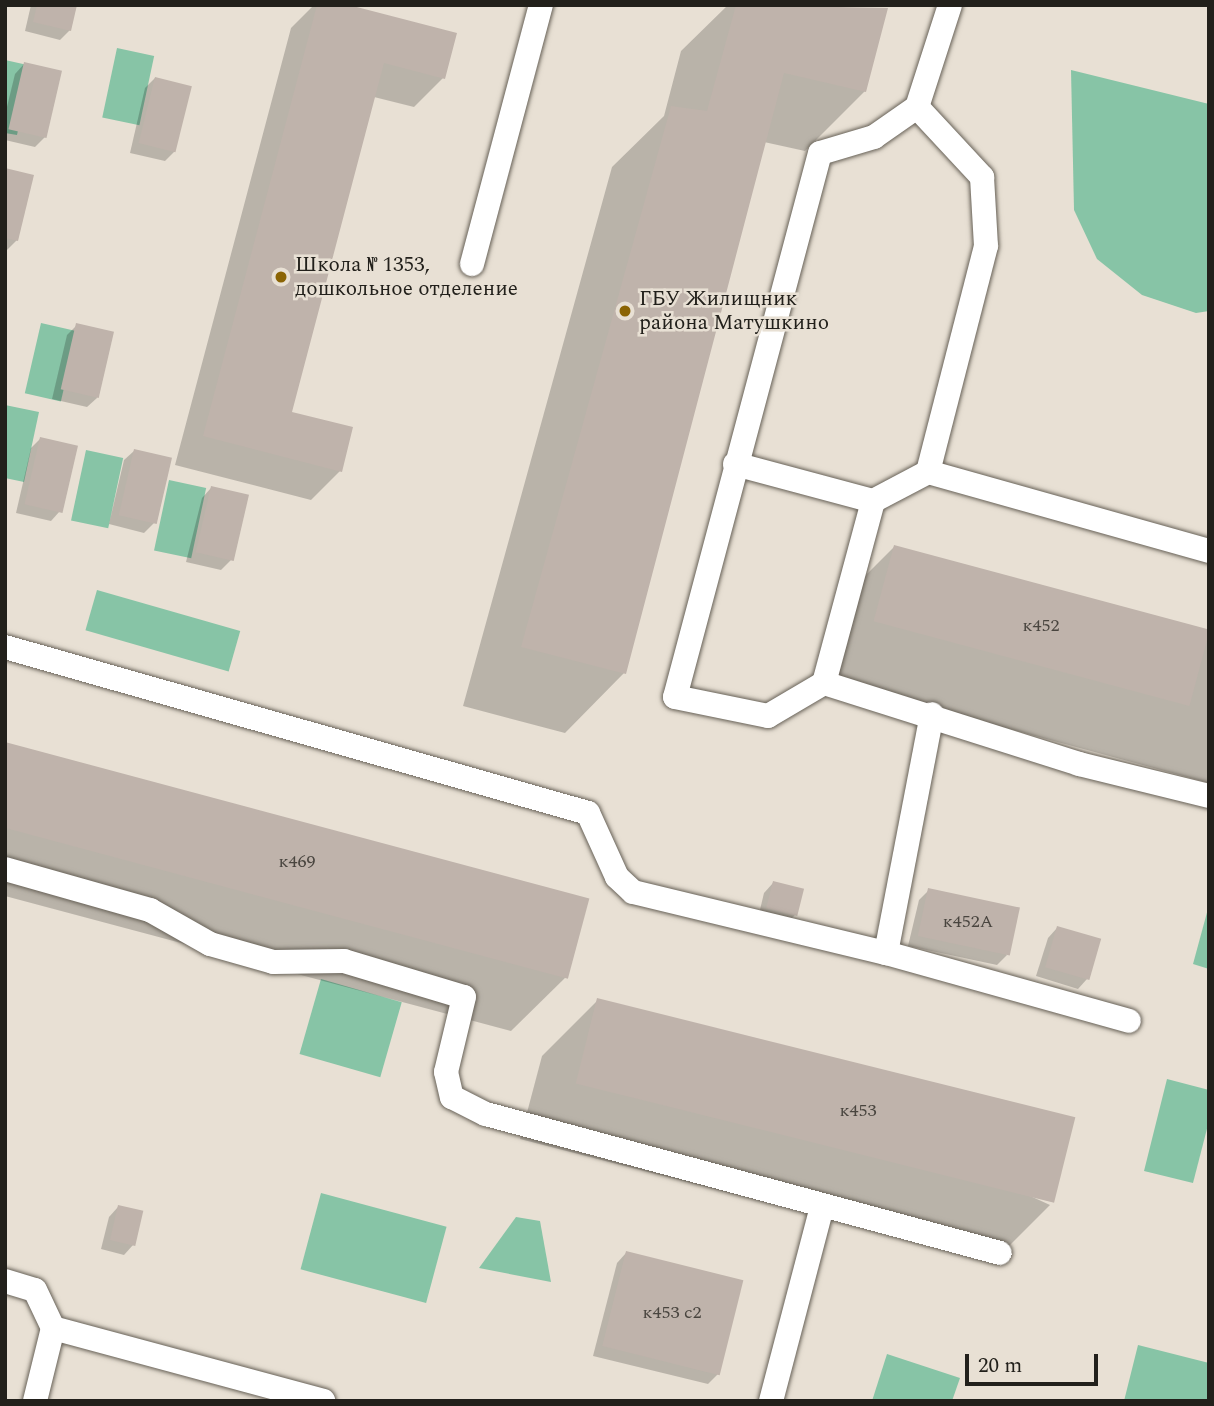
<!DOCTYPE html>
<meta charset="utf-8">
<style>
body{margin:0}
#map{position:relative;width:1214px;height:1406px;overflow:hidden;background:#e8e0d4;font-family:Spectral,serif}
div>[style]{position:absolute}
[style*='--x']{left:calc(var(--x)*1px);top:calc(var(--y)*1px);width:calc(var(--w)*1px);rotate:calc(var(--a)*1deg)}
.green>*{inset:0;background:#87c4a6;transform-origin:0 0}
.shadow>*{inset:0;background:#0003}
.building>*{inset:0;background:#bfb3ab;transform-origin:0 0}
.roads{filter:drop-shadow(0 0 2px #676157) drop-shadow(0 0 2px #676157)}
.service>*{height:24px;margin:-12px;padding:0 12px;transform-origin:12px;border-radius:12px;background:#fff}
.dots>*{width:19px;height:19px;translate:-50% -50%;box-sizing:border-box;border:4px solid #e8e0d4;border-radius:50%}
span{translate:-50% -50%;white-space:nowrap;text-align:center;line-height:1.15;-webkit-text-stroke:5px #e8e0d4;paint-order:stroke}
.number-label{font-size:18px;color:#49453f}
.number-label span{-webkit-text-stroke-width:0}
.poi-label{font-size:21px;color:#22201b}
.left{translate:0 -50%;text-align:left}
.frame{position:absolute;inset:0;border:7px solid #22201b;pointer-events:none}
.scale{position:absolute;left:965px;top:1354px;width:133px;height:32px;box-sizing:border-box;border:4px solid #22201b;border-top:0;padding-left:9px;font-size:21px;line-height:24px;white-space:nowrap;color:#22201b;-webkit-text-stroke:5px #e8e0d4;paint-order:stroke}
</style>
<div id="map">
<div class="green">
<div style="left:117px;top:48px;width:38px;height:71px;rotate:12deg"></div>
<div style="clip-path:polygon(5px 60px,32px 66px,17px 135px,5px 133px)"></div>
<div style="clip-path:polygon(1071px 70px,1209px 104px,1209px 311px,1196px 313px,1142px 295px,1097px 259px,1074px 210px)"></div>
<div style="left:41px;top:323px;width:37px;height:72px;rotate:13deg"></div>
<div style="clip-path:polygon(5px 405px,39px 412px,24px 482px,5px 478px)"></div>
<div style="left:86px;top:450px;width:38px;height:72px;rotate:12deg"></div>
<div style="left:169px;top:480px;width:38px;height:72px;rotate:12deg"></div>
<div style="left:97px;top:590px;width:149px;height:42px;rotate:16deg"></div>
<div style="clip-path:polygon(1209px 905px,1209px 969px,1193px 964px)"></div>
<div style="left:321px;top:979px;width:84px;height:78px;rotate:16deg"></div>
<div style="clip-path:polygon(1167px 1079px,1209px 1090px,1209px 1121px,1193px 1183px,1144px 1171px)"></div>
<div style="left:321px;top:1193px;width:130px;height:79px;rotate:15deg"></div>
<div style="clip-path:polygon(516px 1217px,540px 1221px,551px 1282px,479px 1268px)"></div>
<div style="clip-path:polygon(1138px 1345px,1209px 1363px,1209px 1401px,1124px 1401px)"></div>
<div style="clip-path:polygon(887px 1354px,960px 1378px,952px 1401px,872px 1401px)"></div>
</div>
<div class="shadow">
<div style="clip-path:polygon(31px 5px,76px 5px,70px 30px,60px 40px,25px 31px)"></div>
<div style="clip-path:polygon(314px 5px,343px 5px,443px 78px,414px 107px,374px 97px,290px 413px,340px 471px,311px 500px,175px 465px,291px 28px)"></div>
<div style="clip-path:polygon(728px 5px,886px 9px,865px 91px,805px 151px,764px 142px,624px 673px,565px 733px,463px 706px,612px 167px,664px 116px,681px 51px)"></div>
<div style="clip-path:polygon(24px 64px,45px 137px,35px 147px,5px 140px,5px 115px,15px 74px)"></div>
<div style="clip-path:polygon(155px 78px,175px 151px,165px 161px,130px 153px,145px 88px)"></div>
<div style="clip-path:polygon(5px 170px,17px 240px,7px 250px,5px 249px)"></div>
<div style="clip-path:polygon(77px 325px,97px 398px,87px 407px,52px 399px,67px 335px)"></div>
<div style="clip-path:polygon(41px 438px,60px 511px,51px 521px,16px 513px,31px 448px)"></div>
<div style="clip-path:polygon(134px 451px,154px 523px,144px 533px,109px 524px,124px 460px)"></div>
<div style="clip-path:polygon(211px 488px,231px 560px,221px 570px,186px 562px,202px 498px)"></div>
<div style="clip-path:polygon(894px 547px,1209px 632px,1209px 783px,818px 677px,838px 603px)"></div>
<div style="clip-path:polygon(5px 744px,567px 976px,511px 1031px,5px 896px)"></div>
<div style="clip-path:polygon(773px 883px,796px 914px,786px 924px,758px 918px,764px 893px)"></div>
<div style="clip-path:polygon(929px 890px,1007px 955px,997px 965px,908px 946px,919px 900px)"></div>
<div style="clip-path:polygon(1057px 928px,1087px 979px,1078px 989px,1036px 976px,1048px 938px)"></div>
<div style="clip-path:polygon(598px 1000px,1050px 1205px,994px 1261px,520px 1139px,542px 1056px)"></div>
<div style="clip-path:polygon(118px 1207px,133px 1245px,124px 1255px,101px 1249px,109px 1217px)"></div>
<div style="clip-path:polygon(626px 1253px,718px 1374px,708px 1384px,593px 1356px,617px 1263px)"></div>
</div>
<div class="building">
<div style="clip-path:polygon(37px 5px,77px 5px,71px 31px,33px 22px)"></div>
<div style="clip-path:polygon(317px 5px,349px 5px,457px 33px,445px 79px,384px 63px,292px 412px,353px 427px,342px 472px,203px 436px)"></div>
<div style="clip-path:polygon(736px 5px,888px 8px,866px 92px,784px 73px,626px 674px,521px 647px,671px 106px,707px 111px)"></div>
<div style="left:24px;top:62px;width:39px;height:69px;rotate:13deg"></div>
<div style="left:155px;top:77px;width:38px;height:68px;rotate:14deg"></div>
<div style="clip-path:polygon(5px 168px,34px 175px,18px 241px,5px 238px)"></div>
<div style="left:76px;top:323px;width:39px;height:68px;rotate:13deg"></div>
<div style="left:40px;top:437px;width:39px;height:69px;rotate:13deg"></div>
<div style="left:134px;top:449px;width:39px;height:68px;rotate:13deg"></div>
<div style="left:211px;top:486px;width:39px;height:68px;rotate:13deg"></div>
<div style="left:894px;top:545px;width:327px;height:79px;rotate:15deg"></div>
<div style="left:5px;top:742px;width:605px;height:83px;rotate:15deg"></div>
<div style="left:773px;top:881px;width:32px;height:28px;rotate:14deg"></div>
<div style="left:928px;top:888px;width:94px;height:49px;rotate:12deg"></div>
<div style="left:1057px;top:926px;width:46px;height:43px;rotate:16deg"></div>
<div style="left:597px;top:998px;width:493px;height:88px;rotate:14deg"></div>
<div style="left:118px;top:1205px;width:26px;height:36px;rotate:13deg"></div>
<div style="left:626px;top:1251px;width:121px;height:98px;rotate:14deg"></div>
</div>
<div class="roads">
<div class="service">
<div style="--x:950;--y:5;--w:107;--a:107.9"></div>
<div style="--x:917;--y:107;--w:52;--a:145.1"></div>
<div style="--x:874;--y:137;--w:56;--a:163.5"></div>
<div style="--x:820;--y:153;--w:563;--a:104.92"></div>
<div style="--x:675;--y:697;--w:95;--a:11.5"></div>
<div style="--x:768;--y:716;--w:65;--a:-30.5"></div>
<div style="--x:824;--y:683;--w:268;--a:17.6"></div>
<div style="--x:1079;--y:764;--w:134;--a:13.8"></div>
<div style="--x:917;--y:107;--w:96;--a:47.1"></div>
<div style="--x:982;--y:177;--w:69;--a:86.7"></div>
<div style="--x:986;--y:246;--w:233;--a:104.4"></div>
<div style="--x:928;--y:472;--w:292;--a:15.7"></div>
<div style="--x:472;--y:264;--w:268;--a:-75.1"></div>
<div style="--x:735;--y:464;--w:143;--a:15"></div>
<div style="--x:873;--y:501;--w:62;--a:-27.8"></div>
<div style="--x:5;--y:647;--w:606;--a:15.89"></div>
<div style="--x:588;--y:813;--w:70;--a:65.6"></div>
<div style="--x:617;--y:877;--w:22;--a:43"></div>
<div style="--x:633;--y:892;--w:260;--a:13.6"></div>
<div style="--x:886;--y:953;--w:252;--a:15.6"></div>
<div style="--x:824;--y:683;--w:188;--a:-74.9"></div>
<div style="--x:5;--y:869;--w:151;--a:15.8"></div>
<div style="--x:150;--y:910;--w:69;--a:29.5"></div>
<div style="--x:210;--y:944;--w:66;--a:15.9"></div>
<div style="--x:273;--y:962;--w:71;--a:-0.8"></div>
<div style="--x:344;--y:961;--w:125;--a:16.7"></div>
<div style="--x:464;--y:997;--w:77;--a:103.5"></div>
<div style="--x:446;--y:1072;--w:26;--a:77"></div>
<div style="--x:452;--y:1097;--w:38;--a:27"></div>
<div style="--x:486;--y:1114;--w:532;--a:15.13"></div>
<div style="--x:886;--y:953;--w:243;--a:-79.1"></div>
<div style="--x:5;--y:1281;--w:31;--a:17"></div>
<div style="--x:35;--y:1290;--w:42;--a:64.7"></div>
<div style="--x:53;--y:1328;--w:75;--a:103.9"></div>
<div style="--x:53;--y:1328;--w:280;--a:15.1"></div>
<div style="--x:771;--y:1401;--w:202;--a:-75.3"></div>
</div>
</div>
<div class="dots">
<div style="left:281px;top:277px;background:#8b6404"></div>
<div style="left:625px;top:311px;background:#8b6404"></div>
</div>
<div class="number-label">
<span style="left:1041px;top:626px">к452</span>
<span style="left:297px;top:862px">к469</span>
<span style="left:968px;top:922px">к452А</span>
<span style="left:858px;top:1111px">к453</span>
<span style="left:672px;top:1313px">к453 с2</span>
</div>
<div class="poi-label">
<span class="left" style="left:295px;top:277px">Школа № 1353,<br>дошкольное отделение</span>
<span class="left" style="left:639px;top:311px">ГБУ Жилищник<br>района Матушкино</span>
</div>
<div class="frame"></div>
<div class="scale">20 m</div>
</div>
